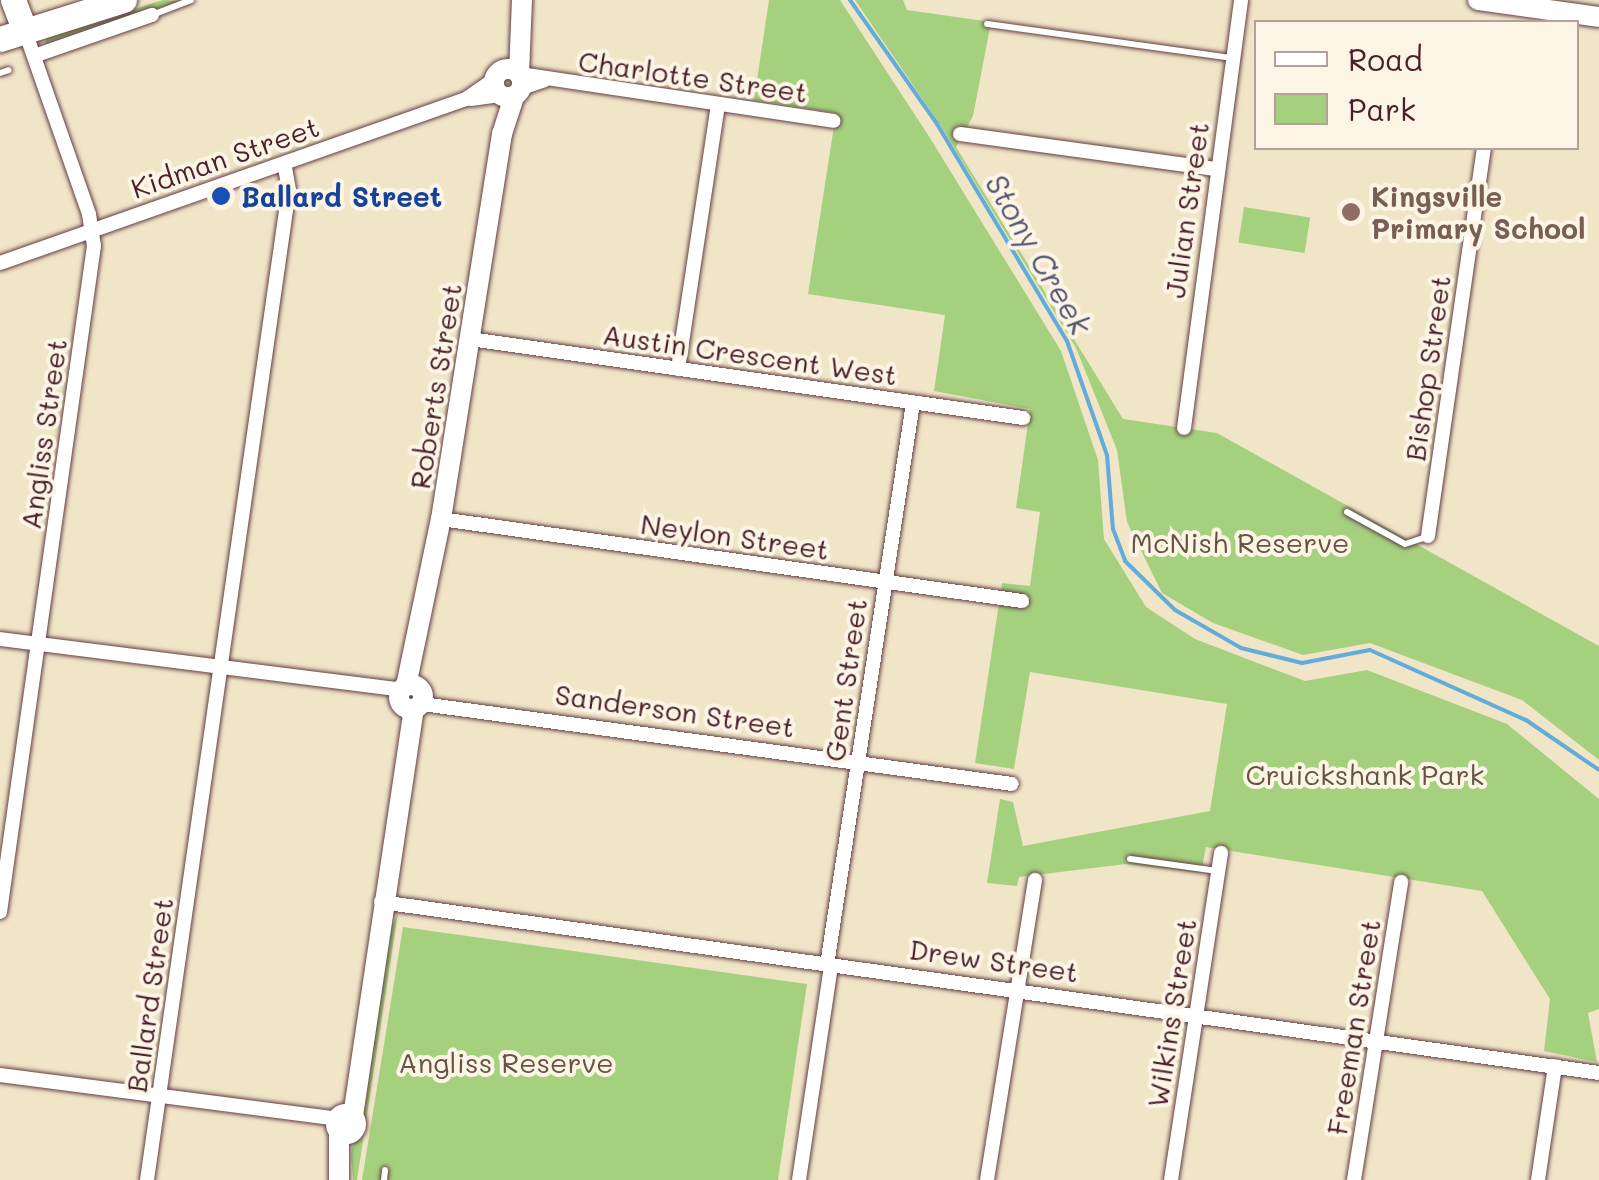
<!DOCTYPE html>
<style>
body{margin:0}
#map{position:relative;width:1599px;height:1180px;overflow:hidden;background:#f1e5c8;font-family:Mali,sans-serif}
div>[style]{position:absolute}
[style*='--x']{left:calc(var(--x)*1px);top:calc(var(--y)*1px);width:calc(var(--w)*1px);rotate:calc(var(--a)*1deg)}
.green>*{inset:0;background:#a5d17e;transform-origin:0 0}
.stream>*{height:4px;margin:-2px;padding:0 2px;transform-origin:2px;border-radius:2px;background:#61acd9}
.roads{filter:drop-shadow(0 0 2px #633d43) drop-shadow(0 0 2px #633d43)}
.lane>*{height:6px;margin:-3px;padding:0 3px;transform-origin:3px;border-radius:3px;background:#fff}
.street>*{height:14px;margin:-7px;padding:0 7px;transform-origin:7px;border-radius:7px;background:#fff}
.secondary>*{height:20px;margin:-10px;padding:0 10px;transform-origin:10px;border-radius:10px;background:#fff}
.secondary>.ring{margin:-10px;padding:0;box-sizing:content-box;background:none;border:20px solid #fff;border-radius:50%}
.highway>*{height:25px;margin:-12.5px;padding:0 12.5px;transform-origin:12.5px;border-radius:12.5px;background:#fff}
.dots>*{width:28px;height:28px;translate:-50% -50%;box-sizing:border-box;border:5px solid #fcf5e5;border-radius:50%}
span{translate:-50% -50%;white-space:nowrap;text-align:center;line-height:1.15;-webkit-text-stroke:8px #fcf5e5;paint-order:stroke}
.street-label{font-size:28px;color:#4a1f2b}
.transit-label{font-size:28px;color:#164399;font-weight:700}
.left{translate:0 -50%;text-align:left}
.education-label{font-size:28px;color:#785e54;font-weight:700}
.park-label{font-size:28px;color:#655444}
.water-label{font-size:30px;color:#535771;font-style:italic}
.legend{position:absolute;left:1254px;top:20px;width:325px;height:130px;box-sizing:border-box;background:#fcf5e5;border:2px solid #b59f9b;margin:0;padding:12px 18px;list-style:none;font-size:30px;color:#4a1f2b}
.legend li{display:flex;align-items:center;gap:20px;height:50px}
.legend b{width:50px;border:2px solid #b59f9b}
</style>
<div id="map">
<div class="green">
<div style="clip-path:polygon(163px 0,181px 1px,46px 44px,46px 36px)"></div>
<div style="clip-path:polygon(769px 0,840px 0,930px 138px,1061px 351px,1098px 460px,1104px 539px,1146px 607px,1195px 639px,1305px 681px,1367px 670px,1507px 724px,1599px 799px,1599px 1009px,1588px 1013px,1597px 1062px,1544px 1051px,1550px 999px,1482px 891px,1206px 847px,1201px 873px,1126px 864px,1019px 877px,1017px 886px,987px 883px,1000px 799px,1013px 802px,1023px 846px,1210px 811px,1227px 704px,1030px 672px,1014px 769px,975px 763px,1002px 583px,1030px 586px,1040px 512px,1016px 508px,1030px 409px,934px 391px,945px 315px,808px 294px,836px 113px,754px 100px)"></div>
<div style="clip-path:polygon(855px 0,903px 0,907px 10px,991px 22px,973px 116px,956px 147px,1123px 419px,1217px 433px,1599px 646px,1599px 760px,1522px 700px,1370px 643px,1303px 655px,1213px 623px,1162px 593px,1127px 522px,1117px 450px,1076px 348px,940px 125px)"></div>
<div style="left:1244px;top:207px;width:67px;height:36px;rotate:9deg"></div>
<div style="clip-path:polygon(398px 913px,357px 1180px,353px 1180px,351px 1155px,360px 1100px,367px 1097px,369px 1043px,390px 944px,385px 942px)"></div>
<div style="clip-path:polygon(403px 927px,807px 984px,778px 1180px,362px 1180px)"></div>
</div>
<div class="stream">
<div style="--x:850;--y:0;--w:151;--a:54.9"></div>
<div style="--x:937;--y:124;--w:253;--a:59.1"></div>
<div style="--x:1067;--y:341;--w:121;--a:70.7"></div>
<div style="--x:1107;--y:455;--w:74;--a:85.4"></div>
<div style="--x:1113;--y:529;--w:34;--a:69"></div>
<div style="--x:1125;--y:561;--w:70;--a:44.4"></div>
<div style="--x:1175;--y:610;--w:76;--a:29.9"></div>
<div style="--x:1241;--y:648;--w:63;--a:13.8"></div>
<div style="--x:1302;--y:663;--w:69;--a:-10.8"></div>
<div style="--x:1370;--y:650;--w:171;--a:24.2"></div>
<div style="--x:1526;--y:720;--w:88;--a:34.4"></div>
</div>
<div class="roads">
<div class="lane">
<div style="--x:152;--y:15;--w:42;--a:-21"></div>
<div style="--x:987;--y:24;--w:247;--a:7.9"></div>
<div style="--x:0;--y:73;--w:9;--a:-18"></div>
<div style="--x:1347;--y:512;--w:66;--a:28.9"></div>
<div style="--x:1405;--y:544;--w:23;--a:-18"></div>
<div style="--x:1130;--y:859;--w:89;--a:7.8"></div>
<div style="--x:384;--y:1180;--w:10;--a:-84"></div>
</div>
<div class="street">
<div style="--x:34;--y:56;--w:125;--a:-19.2"></div>
<div style="--x:520;--y:74;--w:317;--a:8.5"></div>
<div style="--x:522;--y:88;--w:24;--a:-19"></div>
<div style="--x:471;--y:99;--w:29;--a:-8"></div>
<div style="--x:960;--y:134;--w:258;--a:7.8"></div>
<div style="--x:0;--y:263;--w:494;--a:-19.4"></div>
<div style="--x:466;--y:99;--w:35;--a:-35"></div>
<div style="--x:470;--y:339;--w:559;--a:8.13"></div>
<div style="--x:678;--y:369;--w:267;--a:-81.4"></div>
<div style="--x:1184;--y:428;--w:432;--a:-82.4"></div>
<div style="--x:441;--y:519;--w:587;--a:8.03"></div>
<div style="--x:1428;--y:536;--w:392;--a:-81.8"></div>
<div style="--x:0;--y:639;--w:404;--a:7.2"></div>
<div style="--x:422;--y:704;--w:595;--a:7.72"></div>
<div style="--x:381;--y:902;--w:1230;--a:7.99"></div>
<div style="--x:0;--y:912;--w:673;--a:-81.97"></div>
<div style="--x:94;--y:246;--w:32;--a:-99"></div>
<div style="--x:89;--y:214;--w:194;--a:-109.3"></div>
<div style="--x:827;--y:965;--w:569;--a:-81.3"></div>
<div style="--x:0;--y:1075;--w:340;--a:7.4"></div>
<div style="--x:147;--y:1180;--w:1000;--a:-81.84"></div>
<div style="--x:289;--y:190;--w:27;--a:-100"></div>
<div style="--x:799;--y:1180;--w:217;--a:-81.5"></div>
<div style="--x:987;--y:1180;--w:304;--a:-80.9"></div>
<div style="--x:1171;--y:1180;--w:331;--a:-81.3"></div>
<div style="--x:1354;--y:1180;--w:302;--a:-81"></div>
<div style="--x:1538;--y:1180;--w:115;--a:-81.5"></div>
</div>
<div class="secondary">
<div style="--x:1478;--y:0;--w:122;--a:8"></div>
<div class="ring" style="left:494px;top:69px;width:8px;height:8px"></div>
<div style="--x:519;--y:74;--w:74;--a:-87.7"></div>
<div class="ring" style="left:399px;top:685px;width:4px;height:4px"></div>
<div style="--x:406;--y:686;--w:171;--a:-78.2"></div>
<div style="--x:441;--y:519;--w:390;--a:-81"></div>
<div style="--x:502;--y:134;--w:40;--a:-72"></div>
<div class="ring" style="left:336px;top:1114px;width:0;height:0"></div>
<div style="--x:353;--y:1116;--w:412;--a:-81.5"></div>
<div style="--x:339;--y:1131;--w:49;--a:90"></div>
</div>
<div class="highway">
<div style="--x:13;--y:0;--w:33;--a:69"></div>
<div style="--x:0;--y:39;--w:130;--a:-17.5"></div>
</div>
</div>
<div class="dots">
<div style="left:221px;top:196px;background:#1a4fb4"></div>
<div style="left:1351px;top:212px;background:#8d6e63"></div>
</div>
<div class="street-label">
<span style="left:693px;top:76px;rotate:8deg">Charlotte Street</span>
<span style="left:225px;top:157px;rotate:-19deg">Kidman Street</span>
<span style="left:1186px;top:210px;rotate:-82deg">Julian Street</span>
<span style="left:750px;top:354px;rotate:8deg">Austin Crescent West</span>
<span style="left:1427px;top:368px;rotate:-82deg">Bishop Street</span>
<span style="left:435px;top:386px;rotate:-81deg">Roberts Street</span>
<span style="left:43px;top:434px;rotate:-82deg">Angliss Street</span>
<span style="left:735px;top:536px;rotate:8deg">Neylon Street</span>
<span style="left:845px;top:680px;rotate:-82deg">Gent Street</span>
<span style="left:675px;top:710px;rotate:8deg">Sanderson Street</span>
<span style="left:994px;top:960px;rotate:8deg">Drew Street</span>
<span style="left:149px;top:995px;rotate:-82deg">Ballard Street</span>
<span style="left:1171px;top:1013px;rotate:-81deg">Wilkins Street</span>
<span style="left:1353px;top:1027px;rotate:-81deg">Freeman Street</span>
</div>
<div class="transit-label">
<span class="left" style="left:241px;top:196px">Ballard Street</span>
</div>
<div class="education-label">
<span class="left" style="left:1371px;top:212px">Kingsville<br>Primary School</span>
</div>
<div class="park-label">
<span style="left:1240px;top:542px">McNish Reserve</span>
<span style="left:1365px;top:774px">Cruickshank Park</span>
<span style="left:506px;top:1062px">Angliss Reserve</span>
</div>
<div class="water-label">
<span style="left:1039px;top:254px;rotate:60deg">Stony Creek</span>
</div>
<ul class="legend">
<li><b style="height:12px;background:#fff"></b>Road</li>
<li><b style="height:28px;background:#a5d17e"></b>Park</li>
</ul>
</div>
